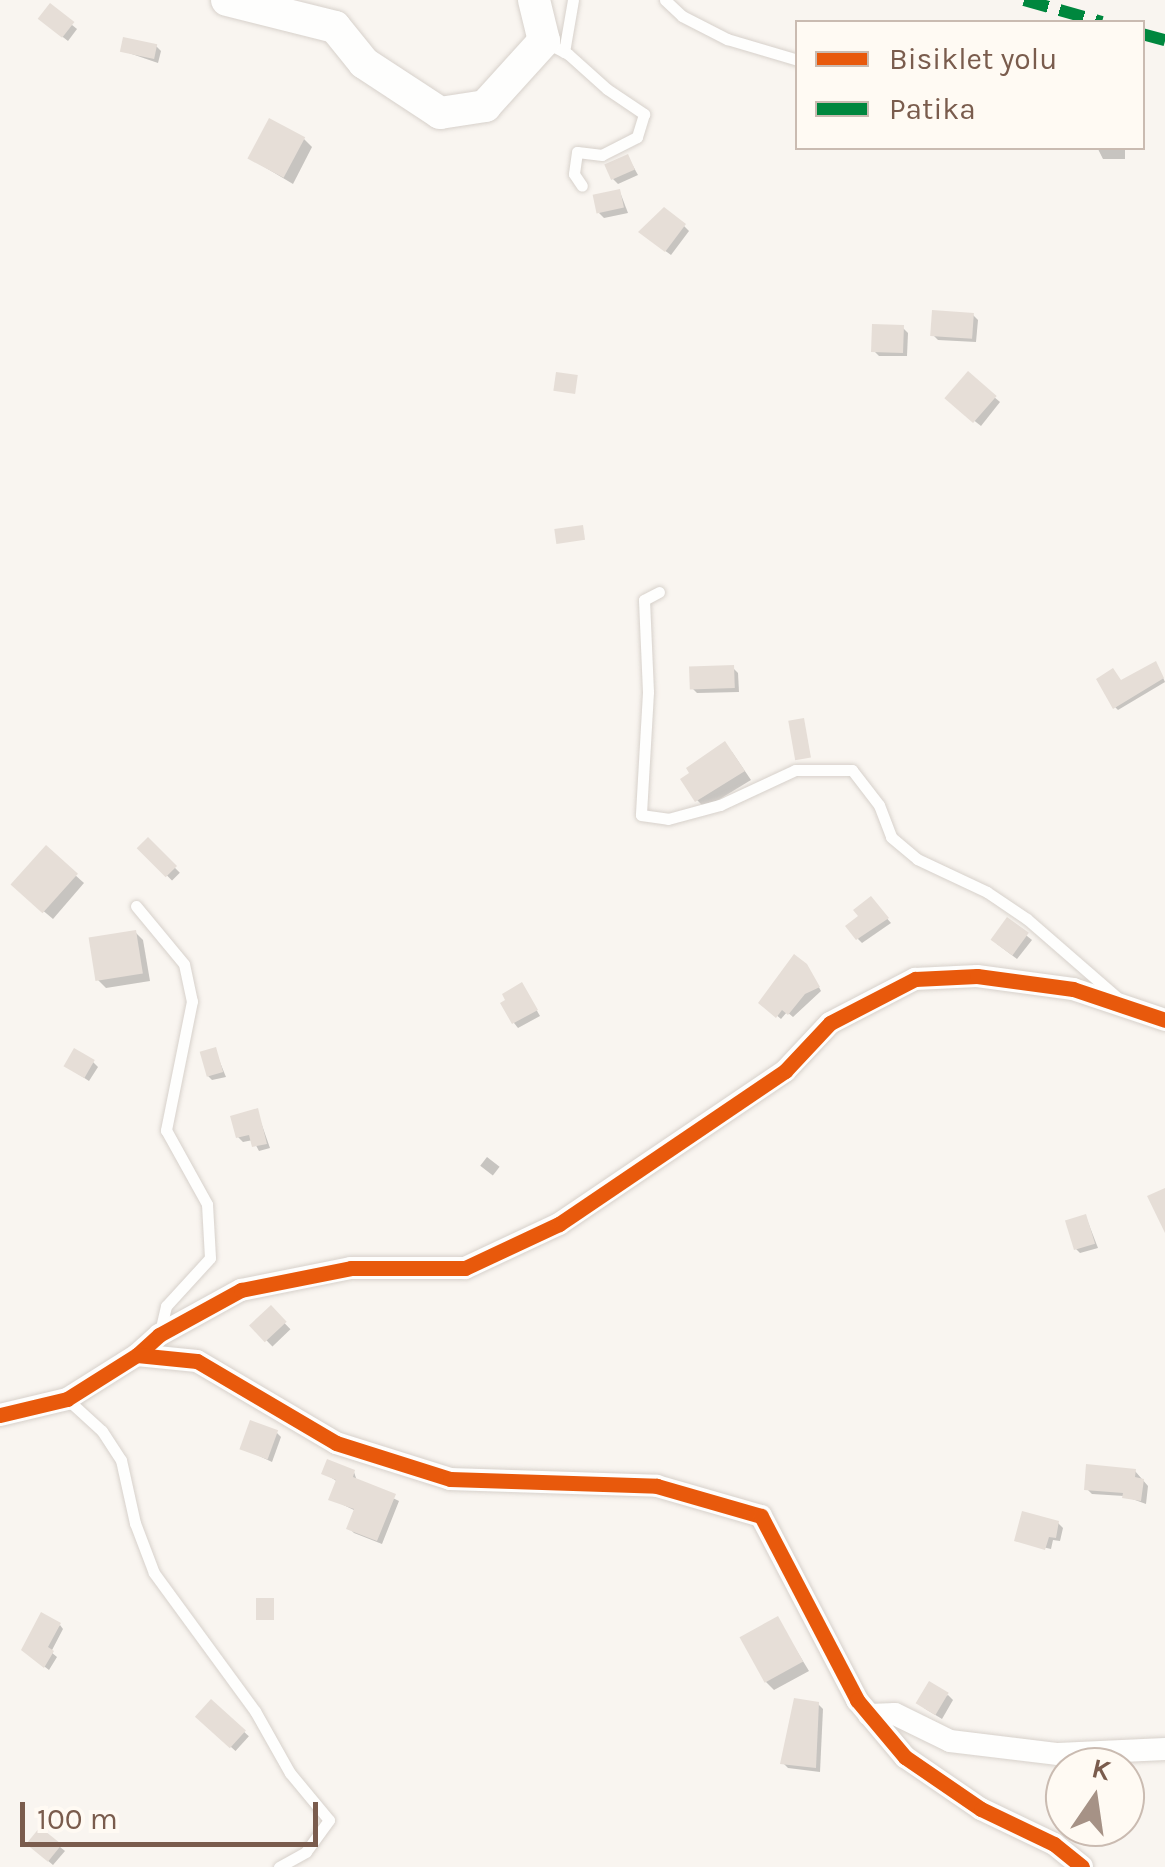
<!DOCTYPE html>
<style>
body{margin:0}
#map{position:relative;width:1165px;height:1867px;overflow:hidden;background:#f9f5f0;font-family:Karla,sans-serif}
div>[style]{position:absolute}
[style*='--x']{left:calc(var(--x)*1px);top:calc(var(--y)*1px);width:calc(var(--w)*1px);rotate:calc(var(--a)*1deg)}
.shadow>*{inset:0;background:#0003;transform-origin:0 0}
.building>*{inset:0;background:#e6ded7;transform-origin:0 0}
.roads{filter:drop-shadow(0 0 2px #d7d1cb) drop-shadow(0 0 2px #d7d1cb)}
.lane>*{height:11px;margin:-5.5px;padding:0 5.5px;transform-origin:5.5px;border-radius:5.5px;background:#fefefd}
.street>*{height:22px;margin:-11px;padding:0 11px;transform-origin:11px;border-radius:11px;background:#fefefd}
.secondary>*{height:32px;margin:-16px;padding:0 16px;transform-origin:16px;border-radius:16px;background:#fefefd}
.quiet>*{height:12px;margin-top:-6px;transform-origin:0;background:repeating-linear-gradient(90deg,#00873e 0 25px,transparent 0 37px)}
.cycleway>*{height:15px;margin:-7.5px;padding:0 7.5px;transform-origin:7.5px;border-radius:7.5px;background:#e8590c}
span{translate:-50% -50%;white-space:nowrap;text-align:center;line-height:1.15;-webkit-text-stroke:8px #fffaf3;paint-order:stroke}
.legend{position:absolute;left:795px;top:20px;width:350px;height:130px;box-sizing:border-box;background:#fffaf3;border:2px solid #cabbb1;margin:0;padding:12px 18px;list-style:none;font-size:30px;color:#7a5c4d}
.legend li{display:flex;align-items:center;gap:20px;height:50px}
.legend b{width:50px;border:2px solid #cabbb1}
.north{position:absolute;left:1045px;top:1747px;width:100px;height:100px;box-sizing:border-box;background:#fffaf3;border:2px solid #cabbb1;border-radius:50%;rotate:13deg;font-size:28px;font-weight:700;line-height:40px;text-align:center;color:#7a5c4d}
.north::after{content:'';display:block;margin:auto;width:35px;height:45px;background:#a69286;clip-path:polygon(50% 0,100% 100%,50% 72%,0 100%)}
.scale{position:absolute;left:20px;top:1802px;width:298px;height:45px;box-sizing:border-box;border:5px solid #7a5c4d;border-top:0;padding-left:12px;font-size:30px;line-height:35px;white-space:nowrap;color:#7a5c4d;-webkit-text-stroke:8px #fffaf3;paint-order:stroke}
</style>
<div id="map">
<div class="shadow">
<div style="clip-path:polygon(50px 7px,77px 29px,68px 41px,46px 24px)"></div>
<div style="clip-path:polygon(156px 46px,161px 51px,158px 63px,123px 51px)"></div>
<div style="clip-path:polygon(304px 139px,312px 147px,293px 184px,251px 159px)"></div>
<div style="clip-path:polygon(1080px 148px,1125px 148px,1125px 159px,1103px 159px,1098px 149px)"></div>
<div style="clip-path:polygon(628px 157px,638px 175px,618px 184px,613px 179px)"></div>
<div style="clip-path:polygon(620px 192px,628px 213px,604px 218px,599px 213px)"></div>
<div style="clip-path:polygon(684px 226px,689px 231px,671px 255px,646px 237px)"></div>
<div style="clip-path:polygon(973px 315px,978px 320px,976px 342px,938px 340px,933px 335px)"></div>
<div style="clip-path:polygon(903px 328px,908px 333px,907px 356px,879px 356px,874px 351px)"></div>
<div style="clip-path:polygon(968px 375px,1000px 402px,981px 426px,953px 404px)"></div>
<div style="clip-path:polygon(1158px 667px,1165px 682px,1118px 710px,1115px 707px,1121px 682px)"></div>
<div style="clip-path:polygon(733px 668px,738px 673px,739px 692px,697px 693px,692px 688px)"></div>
<div style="clip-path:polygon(732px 752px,751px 780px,705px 808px,697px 800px)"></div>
<div style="left:148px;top:841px;width:45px;height:11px;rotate:45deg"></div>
<div style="clip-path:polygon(46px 849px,84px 883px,53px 919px,22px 893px)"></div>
<div style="clip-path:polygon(870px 899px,891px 923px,862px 943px,858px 939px)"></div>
<div style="clip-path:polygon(1007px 920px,1032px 940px,1017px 959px,997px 944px)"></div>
<div style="clip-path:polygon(135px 932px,143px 940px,150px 981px,106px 988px,98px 980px)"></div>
<div style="clip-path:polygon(810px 971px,821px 991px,793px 1017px,787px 1012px,781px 1019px,762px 1003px)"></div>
<div style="clip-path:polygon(522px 985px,540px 1016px,518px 1028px,514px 1023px)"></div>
<div style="clip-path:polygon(215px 1050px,226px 1077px,212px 1080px,207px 1075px)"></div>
<div style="clip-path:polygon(93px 1062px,98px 1067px,89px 1081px,72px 1070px)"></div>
<div style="clip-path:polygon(257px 1111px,270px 1148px,259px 1151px,253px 1140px,243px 1142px,238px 1137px)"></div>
<div style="left:487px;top:1157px;width:16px;height:11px;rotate:38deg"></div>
<div style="clip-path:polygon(1086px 1217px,1098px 1248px,1080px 1253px,1075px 1248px)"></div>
<div style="left:271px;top:1309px;width:28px;height:25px;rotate:46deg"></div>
<div style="clip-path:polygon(276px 1432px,281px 1437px,272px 1462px,242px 1448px)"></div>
<div style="clip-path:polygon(1135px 1471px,1148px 1486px,1146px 1504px,1124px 1496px,1092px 1494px,1087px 1489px)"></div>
<div style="clip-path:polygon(354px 1472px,357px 1481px,399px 1501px,382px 1544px,354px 1533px,349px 1528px,356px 1511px,331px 1499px,338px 1482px,324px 1473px)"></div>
<div style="clip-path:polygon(1058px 1523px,1063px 1528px,1060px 1541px,1053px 1540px,1051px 1549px,1017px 1541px)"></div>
<div style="clip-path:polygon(778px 1620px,809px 1671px,774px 1690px,766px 1682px)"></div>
<div style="clip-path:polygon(60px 1625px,63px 1629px,51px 1652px,57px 1657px,49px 1670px,28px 1654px)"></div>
<div style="clip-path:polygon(948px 1695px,953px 1700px,942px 1719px,924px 1708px)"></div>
<div style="left:211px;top:1702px;width:51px;height:20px;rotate:42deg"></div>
<div style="clip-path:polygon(818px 1704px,823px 1709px,820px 1772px,788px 1768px,783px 1763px)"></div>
<div style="clip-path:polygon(60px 1847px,65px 1851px,53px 1865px,34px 1849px)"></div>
</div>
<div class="building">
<div style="left:50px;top:3px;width:31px;height:20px;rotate:38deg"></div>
<div style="left:123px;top:37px;width:35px;height:15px;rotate:12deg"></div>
<div style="left:269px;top:118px;width:41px;height:46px;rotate:28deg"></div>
<div style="left:628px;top:154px;width:17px;height:26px;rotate:66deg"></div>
<div style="left:620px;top:189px;width:19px;height:28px;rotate:78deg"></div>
<div style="clip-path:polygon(664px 207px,686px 224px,665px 252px,638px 232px)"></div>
<div style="left:932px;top:310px;width:42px;height:26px;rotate:4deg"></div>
<div style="left:872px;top:324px;width:32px;height:28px;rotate:2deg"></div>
<div style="left:968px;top:371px;width:38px;height:36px;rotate:41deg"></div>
<div style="left:556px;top:372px;width:22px;height:19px;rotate:8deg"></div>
<div style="left:583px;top:525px;width:15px;height:29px;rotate:82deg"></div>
<div style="clip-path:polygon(1156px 661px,1164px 678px,1113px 709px,1096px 679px,1113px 668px,1121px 680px)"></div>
<div style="left:734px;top:665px;width:23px;height:45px;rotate:88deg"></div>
<div style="left:804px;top:718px;width:40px;height:16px;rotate:80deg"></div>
<div style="clip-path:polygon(725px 741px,745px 771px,695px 802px,680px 779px,689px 773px,686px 768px)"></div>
<div style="left:148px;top:837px;width:41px;height:16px;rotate:45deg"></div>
<div style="left:46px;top:845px;width:43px;height:53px;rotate:42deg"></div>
<div style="clip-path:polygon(871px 896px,889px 918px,856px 940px,845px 926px,858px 916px,853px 910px)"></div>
<div style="left:1007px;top:917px;width:27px;height:28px;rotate:36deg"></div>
<div style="left:136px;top:930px;width:44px;height:48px;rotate:81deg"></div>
<div style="clip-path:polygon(794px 954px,807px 964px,820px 987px,805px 994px,788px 1015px,782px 1010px,776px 1018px,758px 1003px)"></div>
<div style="clip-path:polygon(522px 982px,538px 1010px,512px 1024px,500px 1003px,505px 1000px,502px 994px)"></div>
<div style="left:216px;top:1047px;width:26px;height:17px;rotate:74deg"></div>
<div style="left:74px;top:1048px;width:24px;height:21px;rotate:30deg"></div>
<div style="clip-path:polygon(258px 1108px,267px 1144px,252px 1147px,249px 1135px,236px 1138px,230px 1116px)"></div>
<div style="clip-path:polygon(1165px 1188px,1165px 1233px,1147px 1196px)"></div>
<div style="left:1086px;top:1214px;width:31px;height:22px;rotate:73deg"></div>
<div style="left:271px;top:1305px;width:23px;height:30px;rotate:47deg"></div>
<div style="left:250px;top:1420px;width:30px;height:31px;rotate:20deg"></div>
<div style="clip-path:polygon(327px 1459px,355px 1470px,353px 1477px,396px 1494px,377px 1541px,346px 1529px,354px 1509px,328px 1500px,336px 1480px,321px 1474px)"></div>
<div style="clip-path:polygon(1086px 1464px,1136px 1469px,1135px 1477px,1144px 1479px,1141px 1501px,1122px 1498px,1123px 1493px,1084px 1490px)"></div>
<div style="clip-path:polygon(1022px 1511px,1059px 1521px,1056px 1538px,1049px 1537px,1045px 1550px,1014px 1541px)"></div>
<div style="left:256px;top:1598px;width:18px;height:22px"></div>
<div style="clip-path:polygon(41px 1612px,61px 1623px,48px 1647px,54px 1651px,44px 1668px,21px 1650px)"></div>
<div style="left:778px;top:1616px;width:52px;height:44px;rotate:61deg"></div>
<div style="left:929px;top:1681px;width:23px;height:26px;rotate:31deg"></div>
<div style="clip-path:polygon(794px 1698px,819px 1702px,816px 1768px,780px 1764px)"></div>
<div style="left:211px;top:1699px;width:47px;height:24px;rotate:42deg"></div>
<div style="left:40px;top:1827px;width:28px;height:22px;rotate:39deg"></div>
</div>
<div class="roads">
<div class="lane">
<div style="--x:665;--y:0;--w:23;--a:43"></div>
<div style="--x:682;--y:16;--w:51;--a:27.1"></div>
<div style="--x:727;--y:39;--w:74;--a:16.5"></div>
<div style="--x:547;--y:43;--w:24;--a:28"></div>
<div style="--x:568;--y:54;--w:52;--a:41.9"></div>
<div style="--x:607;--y:89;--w:45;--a:34"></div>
<div style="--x:644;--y:114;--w:24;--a:107"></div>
<div style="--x:637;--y:137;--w:39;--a:153"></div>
<div style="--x:602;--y:155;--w:25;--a:-173"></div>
<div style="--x:577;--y:152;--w:22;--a:98"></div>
<div style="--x:574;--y:174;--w:14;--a:56"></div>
<div style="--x:564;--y:52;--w:53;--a:-80.2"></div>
<div style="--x:659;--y:592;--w:17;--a:152"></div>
<div style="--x:644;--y:600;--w:92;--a:87.5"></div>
<div style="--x:648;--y:692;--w:123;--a:93.3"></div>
<div style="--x:641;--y:815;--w:27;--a:8"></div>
<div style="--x:668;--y:819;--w:54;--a:-15.1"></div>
<div style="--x:720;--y:805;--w:83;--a:-25"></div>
<div style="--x:795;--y:770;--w:57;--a:0"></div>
<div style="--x:852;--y:770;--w:44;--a:52.4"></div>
<div style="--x:879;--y:805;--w:34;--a:69"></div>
<div style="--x:891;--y:837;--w:34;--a:40"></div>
<div style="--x:917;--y:859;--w:77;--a:25.2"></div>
<div style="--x:987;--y:892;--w:48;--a:34"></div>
<div style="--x:1027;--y:919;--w:122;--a:41"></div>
<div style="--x:136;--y:906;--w:75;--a:50.4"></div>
<div style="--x:184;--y:964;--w:38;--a:78"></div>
<div style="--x:192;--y:1001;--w:132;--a:101.4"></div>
<div style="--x:166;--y:1130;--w:85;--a:61"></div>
<div style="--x:207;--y:1204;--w:54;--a:86.8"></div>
<div style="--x:210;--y:1258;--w:65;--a:132.5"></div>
<div style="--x:166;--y:1306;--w:26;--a:103"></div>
<div style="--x:67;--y:1399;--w:47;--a:42.4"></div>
<div style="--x:102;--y:1431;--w:35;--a:57"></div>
<div style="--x:121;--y:1460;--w:65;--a:77.5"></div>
<div style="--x:135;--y:1523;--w:53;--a:69.2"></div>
<div style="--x:154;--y:1573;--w:171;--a:53.8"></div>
<div style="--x:255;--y:1711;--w:71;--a:60.6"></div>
<div style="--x:290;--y:1773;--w:61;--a:50.3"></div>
<div style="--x:329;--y:1820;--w:39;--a:126"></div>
<div style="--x:306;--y:1852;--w:31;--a:151"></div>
</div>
<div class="street">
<div style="--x:137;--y:1355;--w:30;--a:-42"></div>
<div style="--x:159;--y:1335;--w:94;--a:-28.8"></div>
<div style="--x:241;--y:1290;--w:112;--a:-11.3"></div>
<div style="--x:351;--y:1268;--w:114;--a:0"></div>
<div style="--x:465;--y:1268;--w:104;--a:-25.1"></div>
<div style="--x:559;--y:1224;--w:273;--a:-34.1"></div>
<div style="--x:785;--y:1071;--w:66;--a:-46.8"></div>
<div style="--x:830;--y:1023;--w:96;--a:-27.4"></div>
<div style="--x:915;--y:979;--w:62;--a:-2.8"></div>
<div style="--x:977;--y:976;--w:97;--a:7.7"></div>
<div style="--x:1073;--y:989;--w:97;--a:18.6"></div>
<div style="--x:0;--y:1415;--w:69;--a:-13.4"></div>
<div style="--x:67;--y:1399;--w:83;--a:-32.2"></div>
<div style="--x:137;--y:1355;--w:60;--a:5.7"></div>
<div style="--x:197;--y:1361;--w:161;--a:30.5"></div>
<div style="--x:336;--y:1443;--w:120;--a:17.5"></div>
<div style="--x:450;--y:1479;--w:207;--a:1.9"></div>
<div style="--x:657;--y:1486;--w:108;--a:16.1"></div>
<div style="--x:761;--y:1516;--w:208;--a:62.4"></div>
<div style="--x:857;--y:1700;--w:75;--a:49.9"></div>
<div style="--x:905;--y:1757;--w:92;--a:34.4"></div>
<div style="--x:981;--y:1809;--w:81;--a:25.6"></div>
<div style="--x:1054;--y:1844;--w:36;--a:39"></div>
<div style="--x:869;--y:1715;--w:26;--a:-2"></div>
<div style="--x:895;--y:1714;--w:61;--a:26.1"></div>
<div style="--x:950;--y:1741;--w:109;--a:6.9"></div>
<div style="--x:1058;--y:1754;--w:107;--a:-2.7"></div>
</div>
<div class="secondary">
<div style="--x:227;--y:0;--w:111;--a:14"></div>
<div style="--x:335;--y:27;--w:46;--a:51.1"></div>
<div style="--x:364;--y:63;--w:91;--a:33.3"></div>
<div style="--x:440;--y:113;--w:46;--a:-8.8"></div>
<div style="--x:485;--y:106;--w:88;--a:-47.8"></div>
<div style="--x:544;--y:41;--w:42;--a:-103.7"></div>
</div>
</div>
<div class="quiet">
<div style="--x:1024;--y:0;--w:81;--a:15.8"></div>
<div style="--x:1142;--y:34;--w:24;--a:15"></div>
</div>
<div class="cycleway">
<div style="--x:137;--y:1355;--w:30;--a:-42"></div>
<div style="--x:159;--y:1335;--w:94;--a:-28.8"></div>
<div style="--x:241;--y:1290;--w:112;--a:-11.3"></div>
<div style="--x:351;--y:1268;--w:114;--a:0"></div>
<div style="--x:465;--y:1268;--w:104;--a:-25.1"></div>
<div style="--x:559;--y:1224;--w:273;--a:-34.1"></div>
<div style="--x:785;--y:1071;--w:66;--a:-46.8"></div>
<div style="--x:830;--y:1023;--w:96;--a:-27.4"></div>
<div style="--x:915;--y:979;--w:62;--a:-2.8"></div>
<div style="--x:977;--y:976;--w:97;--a:7.7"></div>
<div style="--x:1073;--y:989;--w:97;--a:18.6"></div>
<div style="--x:0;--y:1415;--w:69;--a:-13.4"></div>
<div style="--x:67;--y:1399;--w:83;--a:-32.2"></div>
<div style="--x:137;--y:1355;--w:60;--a:5.7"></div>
<div style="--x:197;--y:1361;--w:161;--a:30.5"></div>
<div style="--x:336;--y:1443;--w:120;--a:17.5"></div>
<div style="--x:450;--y:1479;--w:207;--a:1.9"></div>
<div style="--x:657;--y:1486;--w:108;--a:16.1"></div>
<div style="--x:761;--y:1516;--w:208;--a:62.4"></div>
<div style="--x:857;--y:1700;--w:75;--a:49.9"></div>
<div style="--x:905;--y:1757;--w:92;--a:34.4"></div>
<div style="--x:981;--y:1809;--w:81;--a:25.6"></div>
<div style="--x:1054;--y:1844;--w:36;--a:39"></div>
</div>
<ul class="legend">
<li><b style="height:12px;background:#e8590c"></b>Bisiklet yolu</li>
<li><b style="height:12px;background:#00873e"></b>Patika</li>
</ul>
<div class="north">K</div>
<div class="scale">100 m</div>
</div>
